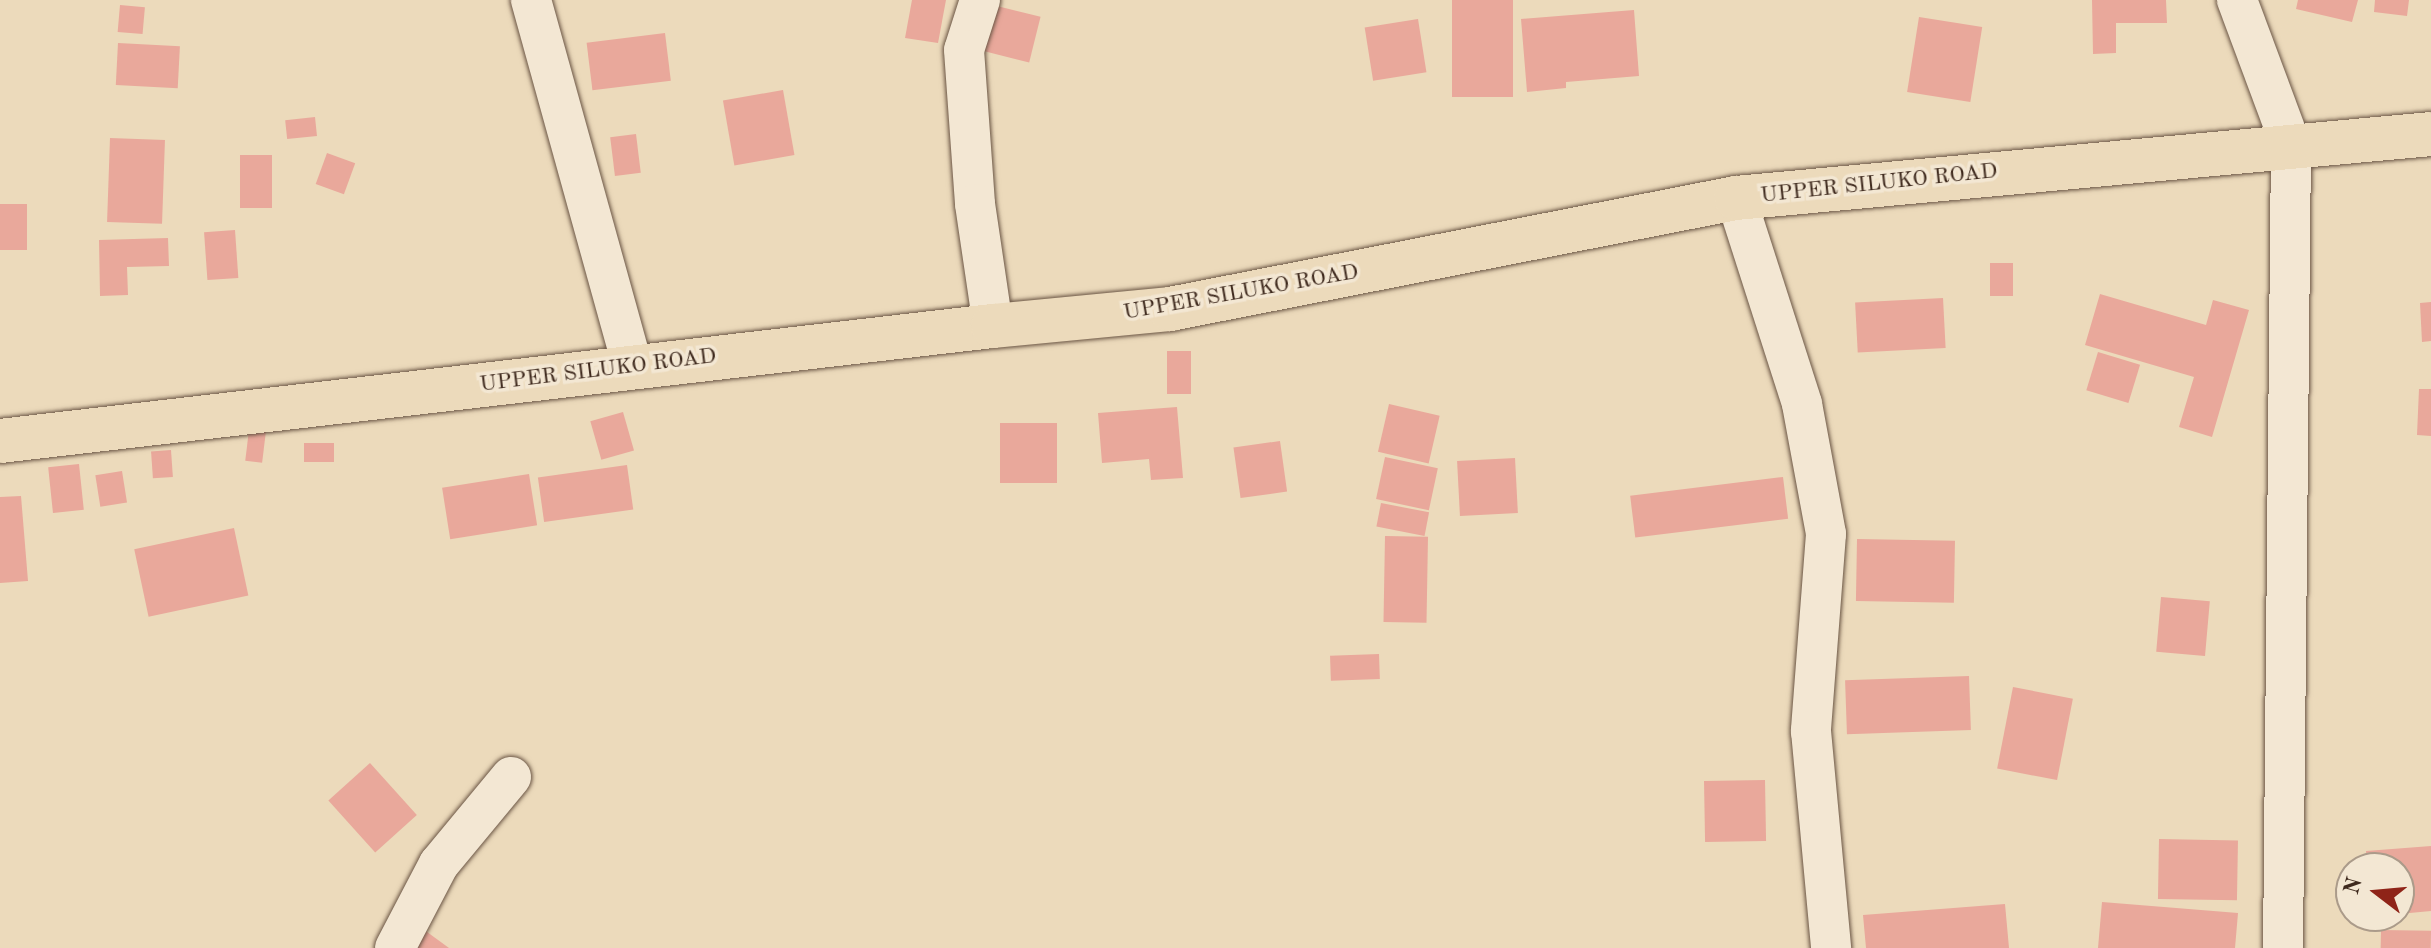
<!DOCTYPE html>
<style>
body{margin:0}
#map{position:relative;width:2431px;height:948px;overflow:hidden;background:#ecdabb;font-family:"Old Standard TT",serif}
div>[style]{position:absolute}
[style*='--x']{left:calc(var(--x)*1px);top:calc(var(--y)*1px);width:calc(var(--w)*1px);rotate:calc(var(--a)*1deg)}
.building>*{inset:0;background:#e9a89b;transform-origin:0 0}
.roads{filter:drop-shadow(0 0 2px #6a5544) drop-shadow(0 0 2px #6a5544)}
.minor>*{height:40px;margin:-20px;padding:0 20px;transform-origin:20px;border-radius:20px;background:#f3e7d3}
.primary>*{height:44px;margin:-22px;padding:0 22px;transform-origin:22px;border-radius:22px;background:#ecdabb}
span{translate:-50% -50%;white-space:nowrap;text-align:center;line-height:1.15;-webkit-text-stroke:7px #f3e7d3;paint-order:stroke}
.street-label{font-size:22px;color:#3e291d}
.north{position:absolute;left:2335px;top:852px;width:80px;height:80px;box-sizing:border-box;background:#f3e7d3;border:2px solid #ab9b8a;border-radius:50%;rotate:286deg;font-size:22px;font-weight:700;line-height:32px;text-align:center;color:#3e291d}
.north::after{content:'';display:block;margin:auto;width:28px;height:36px;background:#8f2418;clip-path:polygon(50% 0,100% 100%,50% 72%,0 100%)}
</style>
<div id="map">
<div class="building">
<div style="clip-path:polygon(912px 0,946px 0,938px 43px,905px 38px)"></div>
<div style="left:1452px;top:0;width:61px;height:97px"></div>
<div style="clip-path:polygon(2092px 0,2166px 0,2167px 23px,2116px 23px,2116px 53px,2093px 54px)"></div>
<div style="clip-path:polygon(2298px 0,2358px 0,2352px 22px,2296px 9px)"></div>
<div style="clip-path:polygon(2375px 0,2409px 0,2407px 16px,2374px 12px)"></div>
<div style="left:120px;top:5px;width:25px;height:27px;rotate:5deg"></div>
<div style="left:993px;top:5px;width:49px;height:47px;rotate:14deg"></div>
<div style="clip-path:polygon(1634px 10px,1639px 76px,1566px 82px,1566px 88px,1527px 92px,1521px 19px)"></div>
<div style="left:1919px;top:17px;width:64px;height:76px;rotate:9deg"></div>
<div style="left:1418px;top:19px;width:54px;height:54px;rotate:81deg"></div>
<div style="left:665px;top:33px;width:48px;height:79px;rotate:83deg"></div>
<div style="left:118px;top:43px;width:62px;height:42px;rotate:3deg"></div>
<div style="left:783px;top:90px;width:66px;height:61px;rotate:80deg"></div>
<div style="left:315px;top:117px;width:19px;height:30px;rotate:84deg"></div>
<div style="left:636px;top:134px;width:39px;height:26px;rotate:83deg"></div>
<div style="left:110px;top:138px;width:55px;height:84px;rotate:2deg"></div>
<div style="left:327px;top:153px;width:30px;height:33px;rotate:20deg"></div>
<div style="left:240px;top:155px;width:32px;height:53px"></div>
<div style="left:0;top:204px;width:27px;height:46px"></div>
<div style="left:235px;top:230px;width:48px;height:31px;rotate:86deg"></div>
<div style="clip-path:polygon(168px 238px,169px 266px,127px 267px,128px 295px,100px 296px,99px 240px)"></div>
<div style="left:1990px;top:263px;width:23px;height:33px"></div>
<div style="clip-path:polygon(2100px 294px,2206px 325px,2213px 300px,2249px 310px,2212px 437px,2179px 427px,2194px 377px,2085px 345px)"></div>
<div style="left:1943px;top:298px;width:50px;height:88px;rotate:87deg"></div>
<div style="clip-path:polygon(2431px 302px,2431px 341px,2422px 342px,2420px 303px)"></div>
<div style="left:1167px;top:351px;width:24px;height:43px"></div>
<div style="left:2098px;top:352px;width:44px;height:40px;rotate:17deg"></div>
<div style="clip-path:polygon(2419px 389px,2431px 389px,2431px 436px,2417px 435px)"></div>
<div style="left:1389px;top:404px;width:52px;height:49px;rotate:13deg"></div>
<div style="clip-path:polygon(1177px 407px,1183px 478px,1151px 480px,1149px 459px,1102px 463px,1098px 413px)"></div>
<div style="left:623px;top:412px;width:40px;height:34px;rotate:74deg"></div>
<div style="left:1057px;top:423px;width:60px;height:57px;rotate:90deg"></div>
<div style="left:249px;top:430px;width:17px;height:31px;rotate:7deg"></div>
<div style="left:1280px;top:441px;width:51px;height:47px;rotate:82deg"></div>
<div style="left:304px;top:443px;width:30px;height:19px"></div>
<div style="left:171px;top:450px;width:27px;height:20px;rotate:86deg"></div>
<div style="left:1385px;top:457px;width:54px;height:43px;rotate:12deg"></div>
<div style="left:1515px;top:458px;width:55px;height:58px;rotate:87deg"></div>
<div style="left:79px;top:464px;width:46px;height:31px;rotate:84deg"></div>
<div style="left:627px;top:465px;width:45px;height:90px;rotate:82deg"></div>
<div style="left:122px;top:471px;width:32px;height:27px;rotate:81deg"></div>
<div style="left:529px;top:474px;width:52px;height:88px;rotate:81deg"></div>
<div style="left:1783px;top:477px;width:42px;height:154px;rotate:83deg"></div>
<div style="clip-path:polygon(21px 496px,28px 581px,0 583px,0 497px)"></div>
<div style="left:1381px;top:503px;width:49px;height:24px;rotate:11deg"></div>
<div style="left:234px;top:528px;width:69px;height:102px;rotate:78deg"></div>
<div style="left:1385px;top:536px;width:43px;height:86px;rotate:1deg"></div>
<div style="left:1857px;top:539px;width:98px;height:62px;rotate:1deg"></div>
<div style="left:2161px;top:597px;width:49px;height:55px;rotate:5deg"></div>
<div style="left:1379px;top:654px;width:25px;height:49px;rotate:88deg"></div>
<div style="left:1969px;top:676px;width:54px;height:124px;rotate:88deg"></div>
<div style="left:2013px;top:687px;width:61px;height:83px;rotate:11deg"></div>
<div style="left:370px;top:763px;width:70px;height:56px;rotate:48deg"></div>
<div style="left:1765px;top:780px;width:61px;height:61px;rotate:89deg"></div>
<div style="left:2159px;top:839px;width:79px;height:60px;rotate:1deg"></div>
<div style="clip-path:polygon(2431px 846px,2431px 911px,2399px 914px,2399px 868px,2367px 868px,2366px 851px)"></div>
<div style="clip-path:polygon(2102px 902px,2238px 913px,2235px 948px,2098px 948px)"></div>
<div style="clip-path:polygon(2005px 904px,2009px 948px,1866px 948px,1863px 915px)"></div>
<div style="clip-path:polygon(423px 929px,449px 948px,410px 948px)"></div>
<div style="left:2381px;top:930px;width:50px;height:18px;rotate:1deg"></div>
</div>
<div class="roads">
<div class="minor">
<div style="--x:531;--y:0;--w:381;--a:74.5"></div>
<div style="--x:980;--y:0;--w:52;--a:107.7"></div>
<div style="--x:964;--y:50;--w:154;--a:85.9"></div>
<div style="--x:975;--y:204;--w:123;--a:81.6"></div>
<div style="--x:2237;--y:0;--w:155;--a:69.6"></div>
<div style="--x:2291;--y:145;--w:803;--a:90.57"></div>
<div style="--x:1736;--y:198;--w:216;--a:72.2"></div>
<div style="--x:1802;--y:404;--w:132;--a:79.5"></div>
<div style="--x:1826;--y:534;--w:198;--a:94.4"></div>
<div style="--x:1811;--y:731;--w:218;--a:84.7"></div>
<div style="--x:395;--y:948;--w:95;--a:-62.4"></div>
<div style="--x:439;--y:864;--w:113;--a:-50.4"></div>
</div>
<div class="primary">
<div style="--x:0;--y:441;--w:1000;--a:-6.61"></div>
<div style="--x:993;--y:326;--w:178;--a:-5.5"></div>
<div style="--x:1170;--y:309;--w:577;--a:-11.1"></div>
<div style="--x:1736;--y:198;--w:698;--a:-5.26"></div>
</div>
</div>
<div class="street-label">
<span style="left:1879px;top:184px;rotate:-6deg">UPPER SILUKO ROAD</span>
<span style="left:1241px;top:293px;rotate:-10deg">UPPER SILUKO ROAD</span>
<span style="left:598px;top:371px;rotate:-7deg">UPPER SILUKO ROAD</span>
</div>
<div class="north">N</div>
</div>
